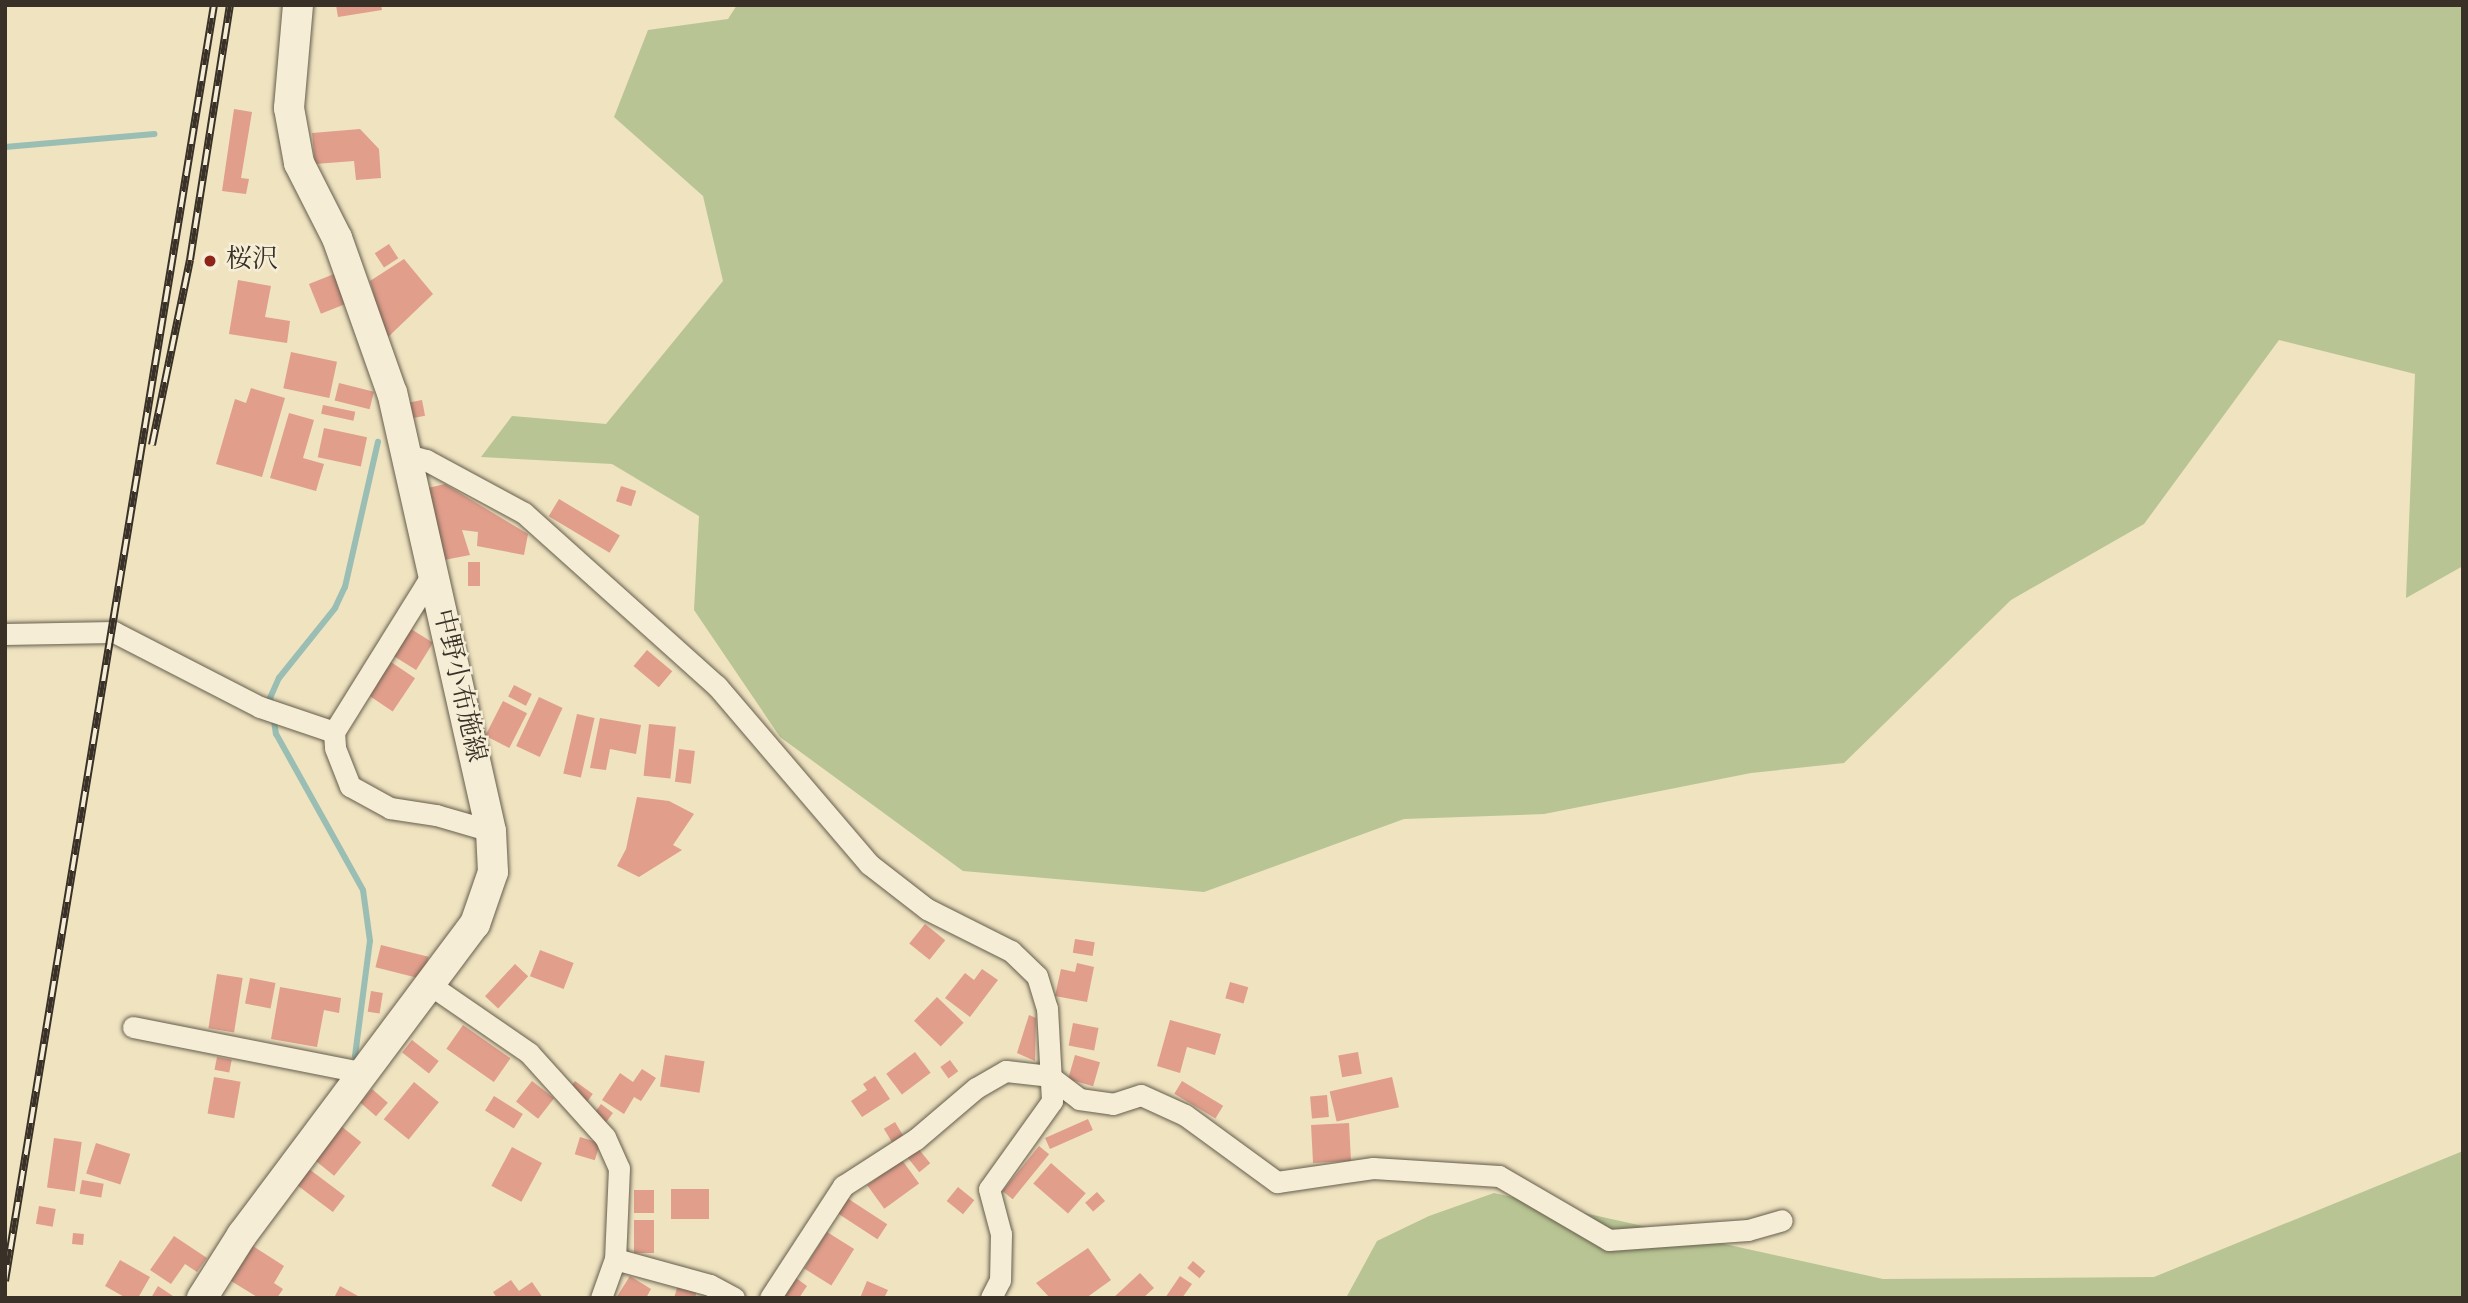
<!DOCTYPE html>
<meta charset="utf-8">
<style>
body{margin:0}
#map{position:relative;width:2468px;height:1303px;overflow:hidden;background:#efe3c0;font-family:Vollkorn,"Noto Serif JP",serif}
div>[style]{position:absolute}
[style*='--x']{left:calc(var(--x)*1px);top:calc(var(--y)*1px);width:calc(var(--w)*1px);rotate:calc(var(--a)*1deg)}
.green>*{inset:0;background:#b8c493}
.stream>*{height:6px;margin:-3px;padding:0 3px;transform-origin:3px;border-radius:3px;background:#9abeb3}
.building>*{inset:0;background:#e09e8b;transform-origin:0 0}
.roads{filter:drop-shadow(0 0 2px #665e4d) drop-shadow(0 0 2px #665e4d)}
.minor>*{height:21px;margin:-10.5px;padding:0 10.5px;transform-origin:10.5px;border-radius:10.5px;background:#f5edd6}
.secondary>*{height:30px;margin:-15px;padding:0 15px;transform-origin:15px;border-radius:15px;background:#f5edd6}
.rail>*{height:8px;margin-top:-4px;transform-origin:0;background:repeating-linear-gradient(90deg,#f5edd6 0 16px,#393127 0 32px);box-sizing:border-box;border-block:2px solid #393127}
.dots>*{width:19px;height:19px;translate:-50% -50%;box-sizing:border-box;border:4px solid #f5edd6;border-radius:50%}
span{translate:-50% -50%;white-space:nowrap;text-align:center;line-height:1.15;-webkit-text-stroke:5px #f5edd6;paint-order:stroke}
.poi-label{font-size:26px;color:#393127}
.left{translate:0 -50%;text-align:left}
.street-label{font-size:26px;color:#393127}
.frame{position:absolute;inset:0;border:7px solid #393127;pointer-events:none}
</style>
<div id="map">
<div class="green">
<div style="clip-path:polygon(737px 5px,2463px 5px,2463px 566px,2406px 598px,2415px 374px,2279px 340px,2144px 524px,2011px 600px,1844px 763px,1751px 773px,1544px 814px,1404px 819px,1204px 892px,963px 871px,780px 737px,694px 610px,699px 516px,612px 464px,481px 457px,512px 416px,606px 424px,723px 281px,703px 196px,614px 117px,648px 30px,728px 19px)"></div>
<div style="clip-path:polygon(2463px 1151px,2463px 1298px,1346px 1298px,1377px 1241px,1429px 1216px,1494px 1193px,1883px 1279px,2154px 1277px)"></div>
</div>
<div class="stream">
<div style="--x:5;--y:147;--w:150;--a:-5"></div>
<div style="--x:355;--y:1056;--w:116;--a:-82.6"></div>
<div style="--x:370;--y:941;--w:51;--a:-97.8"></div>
<div style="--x:363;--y:890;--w:179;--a:-119.1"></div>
<div style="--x:276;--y:734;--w:36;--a:-99"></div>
<div style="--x:270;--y:698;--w:22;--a:-66"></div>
<div style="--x:279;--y:678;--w:90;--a:-51.3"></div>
<div style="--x:335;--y:608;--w:23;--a:-65"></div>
<div style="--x:345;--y:587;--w:149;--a:-77.2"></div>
</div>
<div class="building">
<div style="clip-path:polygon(336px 5px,381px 5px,382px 10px,338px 17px)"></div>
<div style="clip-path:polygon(234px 109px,252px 112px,241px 178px,249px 179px,246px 194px,222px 191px)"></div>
<div style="clip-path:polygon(360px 129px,379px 149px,381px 178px,356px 180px,354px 161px,315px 164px,312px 133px)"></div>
<div style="left:389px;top:244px;width:17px;height:17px;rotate:57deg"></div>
<div style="clip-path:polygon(404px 259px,433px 294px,386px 339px,370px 281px)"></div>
<div style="left:334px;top:274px;width:32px;height:27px;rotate:68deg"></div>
<div style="clip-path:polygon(238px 280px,271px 286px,265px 317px,290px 321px,287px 343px,229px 334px)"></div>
<div style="left:291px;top:352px;width:47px;height:37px;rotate:12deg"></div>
<div style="left:339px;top:383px;width:36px;height:18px;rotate:14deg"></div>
<div style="clip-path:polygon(251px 388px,285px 398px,262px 477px,216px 464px,235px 399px,246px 403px)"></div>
<div style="left:422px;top:400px;width:16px;height:13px;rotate:79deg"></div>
<div style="left:323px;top:405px;width:33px;height:9px;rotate:12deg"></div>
<div style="clip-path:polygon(289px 413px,314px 420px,303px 458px,324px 464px,316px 491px,270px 478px)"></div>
<div style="left:324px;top:428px;width:44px;height:30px;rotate:12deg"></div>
<div style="clip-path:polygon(445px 484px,528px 534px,524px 555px,477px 546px,478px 532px,462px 530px,470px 555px,444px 560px,428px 488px)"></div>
<div style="left:621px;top:486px;width:16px;height:16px;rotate:18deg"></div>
<div style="left:559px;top:499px;width:71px;height:20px;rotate:31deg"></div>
<div style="left:468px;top:562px;width:12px;height:24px"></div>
<div style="left:411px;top:629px;width:26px;height:32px;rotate:32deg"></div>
<div style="left:647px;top:650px;width:33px;height:21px;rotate:40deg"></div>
<div style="left:391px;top:662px;width:29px;height:40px;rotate:34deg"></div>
<div style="left:514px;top:685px;width:20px;height:13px;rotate:27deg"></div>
<div style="left:539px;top:697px;width:26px;height:54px;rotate:25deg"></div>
<div style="left:503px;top:701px;width:27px;height:39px;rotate:27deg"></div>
<div style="left:577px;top:714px;width:18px;height:61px;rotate:13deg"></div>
<div style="clip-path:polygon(600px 718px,641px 725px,636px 754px,610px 749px,606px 770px,590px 768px)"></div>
<div style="left:649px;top:724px;width:27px;height:52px;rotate:6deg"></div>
<div style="left:679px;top:749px;width:16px;height:33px;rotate:7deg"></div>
<div style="clip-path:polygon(637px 797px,669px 801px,694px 814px,673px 845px,682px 850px,639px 877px,617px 866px,626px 849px)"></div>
<div style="left:925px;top:924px;width:26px;height:25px;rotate:39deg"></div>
<div style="left:1075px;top:939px;width:20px;height:14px;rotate:9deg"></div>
<div style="left:381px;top:945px;width:49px;height:23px;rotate:14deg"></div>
<div style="left:540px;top:950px;width:36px;height:28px;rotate:21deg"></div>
<div style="clip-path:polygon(1077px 963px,1094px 967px,1087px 1002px,1055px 996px,1061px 969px,1075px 972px)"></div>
<div style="left:515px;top:964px;width:18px;height:44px;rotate:43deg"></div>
<div style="clip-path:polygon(982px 969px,998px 980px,970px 1017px,945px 998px,965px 973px,974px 980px)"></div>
<div style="left:217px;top:974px;width:26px;height:55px;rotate:9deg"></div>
<div style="left:250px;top:978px;width:26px;height:26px;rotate:11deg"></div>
<div style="left:1230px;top:982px;width:19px;height:17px;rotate:16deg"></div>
<div style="clip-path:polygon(280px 987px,341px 998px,339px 1013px,324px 1010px,317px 1047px,271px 1039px)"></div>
<div style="left:371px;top:991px;width:12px;height:21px;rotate:9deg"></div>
<div style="left:937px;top:997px;width:37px;height:33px;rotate:44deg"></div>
<div style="clip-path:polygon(1029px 1015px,1036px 1018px,1035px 1061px,1017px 1053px)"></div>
<div style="clip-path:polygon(1170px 1020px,1221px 1034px,1215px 1055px,1187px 1047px,1180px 1073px,1157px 1066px)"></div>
<div style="left:1073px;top:1023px;width:26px;height:23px;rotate:11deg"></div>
<div style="left:463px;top:1025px;width:58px;height:29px;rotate:35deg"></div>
<div style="left:412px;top:1040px;width:34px;height:16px;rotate:38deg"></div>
<div style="left:915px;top:1052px;width:26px;height:36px;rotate:53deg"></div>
<div style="left:1358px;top:1052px;width:22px;height:20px;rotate:80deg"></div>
<div style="left:665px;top:1055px;width:40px;height:32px;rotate:9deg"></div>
<div style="left:1075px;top:1055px;width:26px;height:25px;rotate:16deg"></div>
<div style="left:217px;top:1057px;width:15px;height:13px;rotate:11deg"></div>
<div style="left:950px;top:1060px;width:14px;height:12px;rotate:54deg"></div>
<div style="clip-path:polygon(642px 1069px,656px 1078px,641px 1101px,634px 1097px,624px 1114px,602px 1100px,620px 1073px,633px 1082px)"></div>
<div style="clip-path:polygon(875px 1076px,890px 1099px,862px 1117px,851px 1101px,867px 1090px,863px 1084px)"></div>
<div style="left:214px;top:1077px;width:27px;height:37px;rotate:10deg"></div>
<div style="left:1392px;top:1077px;width:31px;height:64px;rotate:77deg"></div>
<div style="left:532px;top:1081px;width:28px;height:26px;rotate:38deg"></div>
<div style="left:575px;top:1081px;width:22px;height:11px;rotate:36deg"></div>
<div style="left:1182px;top:1081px;width:48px;height:15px;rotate:31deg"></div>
<div style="left:414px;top:1082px;width:32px;height:48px;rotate:39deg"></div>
<div style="left:372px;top:1089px;width:21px;height:18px;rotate:41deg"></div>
<div style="left:1327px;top:1095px;width:22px;height:17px;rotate:85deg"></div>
<div style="left:494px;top:1096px;width:34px;height:17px;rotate:32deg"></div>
<div style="left:601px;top:1104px;width:15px;height:14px;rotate:37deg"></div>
<div style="left:1088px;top:1119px;width:12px;height:47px;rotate:66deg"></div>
<div style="left:895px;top:1122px;width:17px;height:13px;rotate:59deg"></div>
<div style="left:1349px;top:1123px;width:38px;height:38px;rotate:87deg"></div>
<div style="left:341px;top:1126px;width:26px;height:43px;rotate:39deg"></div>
<div style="left:580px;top:1137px;width:21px;height:18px;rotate:17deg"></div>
<div style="left:54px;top:1138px;width:28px;height:50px;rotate:8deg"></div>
<div style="left:96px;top:1143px;width:36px;height:32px;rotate:18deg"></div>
<div style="left:1039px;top:1146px;width:13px;height:58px;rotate:39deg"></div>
<div style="left:512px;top:1147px;width:34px;height:44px;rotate:28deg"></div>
<div style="left:917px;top:1147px;width:21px;height:14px;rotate:51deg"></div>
<div style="left:902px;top:1160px;width:29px;height:43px;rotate:54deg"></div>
<div style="left:1051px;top:1163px;width:46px;height:27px;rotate:41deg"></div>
<div style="left:309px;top:1169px;width:45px;height:20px;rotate:37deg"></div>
<div style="left:82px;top:1180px;width:22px;height:14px;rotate:10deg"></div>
<div style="left:958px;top:1187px;width:21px;height:18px;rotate:39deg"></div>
<div style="left:671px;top:1189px;width:38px;height:30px"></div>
<div style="left:634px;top:1190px;width:20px;height:23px"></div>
<div style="left:1097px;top:1192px;width:12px;height:16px;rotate:48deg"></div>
<div style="left:847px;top:1198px;width:48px;height:18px;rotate:33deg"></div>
<div style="left:39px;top:1206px;width:17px;height:18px;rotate:10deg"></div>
<div style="left:634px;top:1220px;width:20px;height:33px"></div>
<div style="left:827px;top:1232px;width:32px;height:43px;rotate:32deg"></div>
<div style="left:73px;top:1233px;width:11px;height:11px;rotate:5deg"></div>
<div style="clip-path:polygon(174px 1236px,207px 1258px,197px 1272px,185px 1264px,171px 1284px,150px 1270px)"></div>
<div style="clip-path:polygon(253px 1246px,284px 1266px,274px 1283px,283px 1289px,277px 1298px,259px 1298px,231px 1281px)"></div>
<div style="clip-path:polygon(1088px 1248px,1111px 1280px,1086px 1298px,1050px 1298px,1036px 1283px)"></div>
<div style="clip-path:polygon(120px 1260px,150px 1277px,138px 1298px,126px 1298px,105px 1286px)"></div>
<div style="left:1193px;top:1261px;width:16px;height:9px;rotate:40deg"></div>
<div style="clip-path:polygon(1140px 1273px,1154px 1288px,1143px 1298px,1113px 1298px)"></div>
<div style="clip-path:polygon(630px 1276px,651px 1289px,646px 1298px,616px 1298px)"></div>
<div style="clip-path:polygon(1180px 1276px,1192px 1284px,1182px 1298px,1165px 1298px)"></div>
<div style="clip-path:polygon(796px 1278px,807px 1286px,799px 1298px,782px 1298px)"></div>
<div style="clip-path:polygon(511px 1280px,519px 1291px,532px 1282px,543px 1298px,497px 1298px,493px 1292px)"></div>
<div style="clip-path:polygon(867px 1281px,888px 1290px,884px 1298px,860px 1298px)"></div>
<div style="clip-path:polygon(678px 1285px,697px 1290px,695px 1298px,674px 1298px)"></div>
<div style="clip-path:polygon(158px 1286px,176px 1298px,151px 1298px)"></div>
<div style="clip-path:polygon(340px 1286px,358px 1296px,357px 1298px,334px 1298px)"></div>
</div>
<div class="roads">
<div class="minor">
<div style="--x:407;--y:455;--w:20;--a:15"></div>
<div style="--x:426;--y:460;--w:111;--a:28.4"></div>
<div style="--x:524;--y:513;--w:259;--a:41.9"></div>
<div style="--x:717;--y:686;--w:234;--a:49.5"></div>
<div style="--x:869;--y:864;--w:73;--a:37.8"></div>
<div style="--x:927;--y:909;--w:94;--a:26.6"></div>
<div style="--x:1011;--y:951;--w:36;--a:44"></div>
<div style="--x:1037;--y:976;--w:34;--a:73"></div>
<div style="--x:1047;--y:1008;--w:93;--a:86.9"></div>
<div style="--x:1052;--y:1101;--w:108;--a:125.6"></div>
<div style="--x:989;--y:1189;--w:47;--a:75.1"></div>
<div style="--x:1001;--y:1234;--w:46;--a:91.2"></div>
<div style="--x:1000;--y:1280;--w:20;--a:117"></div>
<div style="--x:5;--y:634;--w:109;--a:-1.1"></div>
<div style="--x:114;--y:632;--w:164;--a:27.2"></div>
<div style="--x:260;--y:707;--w:78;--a:18.7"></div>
<div style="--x:334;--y:732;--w:16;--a:86"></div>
<div style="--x:335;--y:748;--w:41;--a:68.5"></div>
<div style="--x:350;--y:786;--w:46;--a:28.8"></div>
<div style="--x:390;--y:808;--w:47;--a:8.7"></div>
<div style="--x:436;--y:815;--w:57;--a:16.2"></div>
<div style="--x:334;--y:732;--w:187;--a:-58.1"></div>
<div style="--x:432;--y:986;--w:118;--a:34.6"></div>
<div style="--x:529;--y:1053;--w:113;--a:47.9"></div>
<div style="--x:605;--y:1137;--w:34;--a:66"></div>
<div style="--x:619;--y:1168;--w:91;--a:92.5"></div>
<div style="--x:615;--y:1259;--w:98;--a:15.3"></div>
<div style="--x:710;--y:1285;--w:27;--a:28"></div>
<div style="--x:133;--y:1027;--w:237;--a:11.2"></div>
<div style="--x:601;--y:1298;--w:41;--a:-70.3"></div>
<div style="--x:770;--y:1298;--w:134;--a:-56.9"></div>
<div style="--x:843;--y:1186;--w:87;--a:-32.8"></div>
<div style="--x:916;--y:1139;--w:79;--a:-40.4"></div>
<div style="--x:976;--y:1088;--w:34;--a:-30"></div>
<div style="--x:1006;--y:1071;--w:43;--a:6.6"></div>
<div style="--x:1049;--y:1076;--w:38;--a:37"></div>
<div style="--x:1079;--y:1099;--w:34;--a:8"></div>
<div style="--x:1113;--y:1104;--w:29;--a:-18"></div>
<div style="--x:1141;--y:1095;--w:48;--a:24.4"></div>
<div style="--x:1185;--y:1115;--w:114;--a:36.1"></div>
<div style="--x:1277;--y:1182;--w:97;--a:-8.3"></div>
<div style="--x:1373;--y:1168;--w:126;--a:3.6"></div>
<div style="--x:1499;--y:1176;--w:127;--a:30.2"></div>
<div style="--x:1609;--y:1240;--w:139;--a:-4.1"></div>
<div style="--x:1748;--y:1230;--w:35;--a:-16"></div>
</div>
<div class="secondary">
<div style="--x:202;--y:1298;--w:75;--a:-57.6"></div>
<div style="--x:242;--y:1235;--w:389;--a:-53.2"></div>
<div style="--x:475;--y:924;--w:55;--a:-70.9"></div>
<div style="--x:493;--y:872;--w:41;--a:-92.8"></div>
<div style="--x:491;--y:831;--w:449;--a:-102.7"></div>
<div style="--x:392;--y:393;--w:164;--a:-109.5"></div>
<div style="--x:337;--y:238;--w:84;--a:-116.9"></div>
<div style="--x:299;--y:163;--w:56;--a:-100.3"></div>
<div style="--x:289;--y:108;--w:103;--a:-85"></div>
</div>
</div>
<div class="rail">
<div style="--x:152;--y:445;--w:189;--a:-78.4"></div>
<div style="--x:190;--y:260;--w:258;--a:-81.1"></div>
<div style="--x:5;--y:1281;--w:1293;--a:-80.7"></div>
</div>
<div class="dots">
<div style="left:210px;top:261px;background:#8f2418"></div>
</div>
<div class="poi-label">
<span class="left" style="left:226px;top:261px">桜沢</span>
</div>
<div class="street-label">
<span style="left:458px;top:686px;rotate:77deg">中野小布施線</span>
</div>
<div class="frame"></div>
</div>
